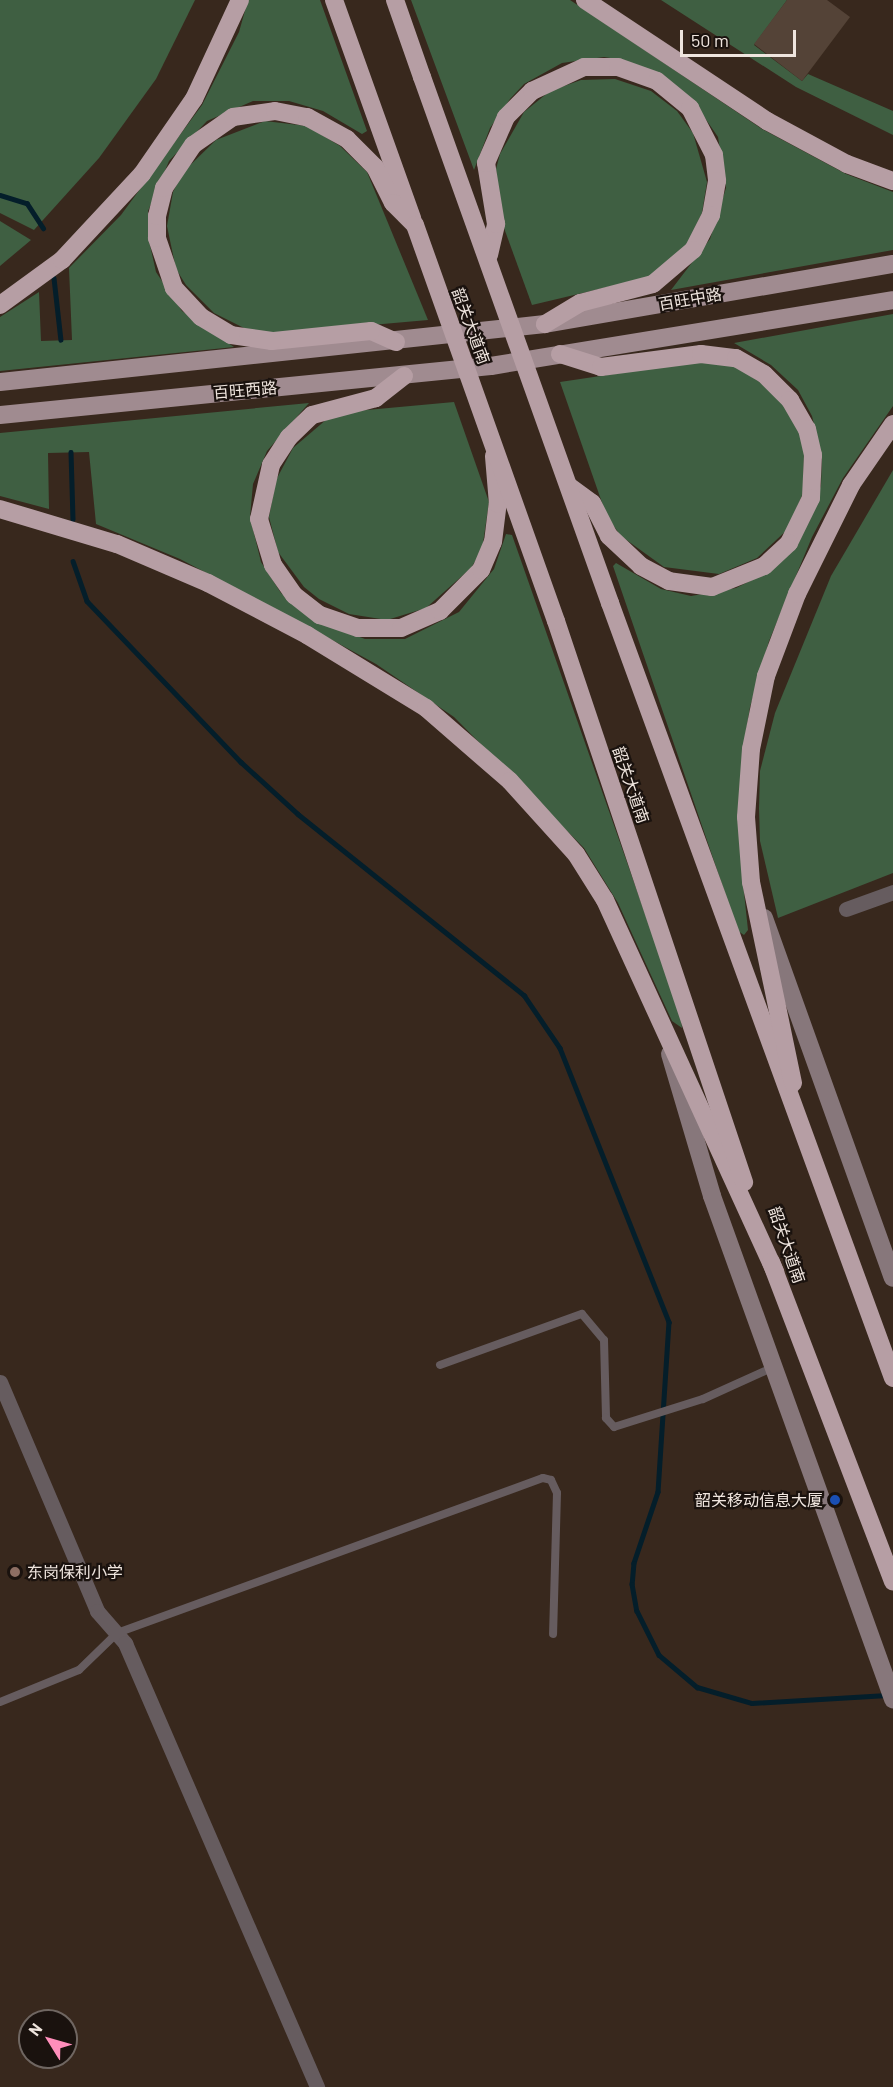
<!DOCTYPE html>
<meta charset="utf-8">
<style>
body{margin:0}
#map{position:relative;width:893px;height:2087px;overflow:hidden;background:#38281d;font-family:Barlow,"Noto Sans SC",sans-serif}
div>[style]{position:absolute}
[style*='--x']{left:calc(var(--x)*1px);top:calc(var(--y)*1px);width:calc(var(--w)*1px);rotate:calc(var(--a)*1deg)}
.green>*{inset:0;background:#3f5f42}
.stream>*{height:4.5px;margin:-2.25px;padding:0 2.25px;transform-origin:2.25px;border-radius:2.25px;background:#041e2a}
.building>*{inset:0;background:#544337}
.lane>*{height:8px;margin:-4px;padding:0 4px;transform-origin:4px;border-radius:4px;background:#665c5f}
.street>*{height:15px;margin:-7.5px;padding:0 7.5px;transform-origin:7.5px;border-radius:7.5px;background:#665c5f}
.secondary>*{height:18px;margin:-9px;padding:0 9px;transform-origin:9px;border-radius:9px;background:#87777b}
.primary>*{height:18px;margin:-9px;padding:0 9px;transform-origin:9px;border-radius:9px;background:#a08b90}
.highway>*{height:18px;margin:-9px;padding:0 9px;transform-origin:9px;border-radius:9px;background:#b69ea4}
.highway-bridge>*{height:18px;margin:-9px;padding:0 9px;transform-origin:9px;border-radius:9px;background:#b69ea4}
.dots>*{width:16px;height:16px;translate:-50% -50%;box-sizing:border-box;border:3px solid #1a120e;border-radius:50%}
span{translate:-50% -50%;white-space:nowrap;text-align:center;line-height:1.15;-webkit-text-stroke:4.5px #1a120e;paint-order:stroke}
.street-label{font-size:16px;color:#efe5de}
.poi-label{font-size:16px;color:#efe5de}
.right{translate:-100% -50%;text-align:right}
.left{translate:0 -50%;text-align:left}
.north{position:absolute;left:18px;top:2009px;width:60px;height:60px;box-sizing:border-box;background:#1a120e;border:2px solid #6f6661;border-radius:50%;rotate:307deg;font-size:16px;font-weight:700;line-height:24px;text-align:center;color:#efe5de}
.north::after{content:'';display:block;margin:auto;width:21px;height:27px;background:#ff8ebb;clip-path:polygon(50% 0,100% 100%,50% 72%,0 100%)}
.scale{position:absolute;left:680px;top:30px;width:116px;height:27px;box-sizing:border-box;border:3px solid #efe5de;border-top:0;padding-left:8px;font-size:18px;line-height:21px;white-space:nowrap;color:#efe5de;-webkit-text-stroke:4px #1a120e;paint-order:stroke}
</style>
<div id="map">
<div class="green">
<div style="clip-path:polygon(0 0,195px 0,156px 79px,99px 158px,34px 230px,0 213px)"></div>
<div style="clip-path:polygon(248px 0,320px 0,367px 131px,362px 134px,323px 111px,289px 101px,253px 101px,207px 121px,169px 161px,148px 211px,148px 236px,156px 272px,182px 311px,234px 347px,0 371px,0 317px,39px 292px,41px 341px,72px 340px,69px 268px,121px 215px,202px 105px,239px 32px)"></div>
<div style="clip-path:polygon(411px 0,570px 0,762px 129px,846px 174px,893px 192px,893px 250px,671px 290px,710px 239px,726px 188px,718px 137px,694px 102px,658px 73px,623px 60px,604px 57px,562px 63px,524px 84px,510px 99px,490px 128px,474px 170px)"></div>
<div style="clip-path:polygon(661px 0,787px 0,754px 45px,802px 81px,808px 74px,893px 111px,893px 135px,796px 87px)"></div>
<div style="clip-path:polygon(615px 79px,651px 91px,677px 111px,693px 133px,707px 182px,702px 213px,686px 246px,650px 277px,532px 305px,500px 217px,496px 169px,500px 154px,524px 112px,550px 91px,581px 80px)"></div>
<div style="clip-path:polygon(265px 121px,307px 126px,340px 146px,367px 172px,428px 320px,258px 335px,214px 313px,186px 285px,176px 269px,167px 226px,173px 192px,183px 172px,216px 140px)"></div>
<div style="clip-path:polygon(0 221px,31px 240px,0 266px)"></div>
<div style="clip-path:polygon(893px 314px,893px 406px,843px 478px,812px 537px,769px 641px,750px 707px,743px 750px,742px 874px,748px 930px,744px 935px,738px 931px,613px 566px,616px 563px,661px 589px,691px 596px,736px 588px,768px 572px,798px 542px,810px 520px,821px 485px,822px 457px,812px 416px,798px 390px,771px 365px,734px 343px)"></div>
<div style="clip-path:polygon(701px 361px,738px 367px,777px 394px,801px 434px,804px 453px,803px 493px,788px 529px,757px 558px,719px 574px,664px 567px,621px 536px,607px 517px,560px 382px)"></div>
<div style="clip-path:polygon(454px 402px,489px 502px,482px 550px,471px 568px,426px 608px,387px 620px,349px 614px,319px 599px,304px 587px,278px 552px,269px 517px,276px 480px,293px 448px,334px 413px)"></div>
<div style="clip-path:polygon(309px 403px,267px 451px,253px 484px,250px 517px,261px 562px,281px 593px,314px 620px,365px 639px,405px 639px,459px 612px,494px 569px,506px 534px,512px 535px,681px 1016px,682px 1028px,672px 1021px,618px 903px,584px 848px,454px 717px,376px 664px,281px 612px,180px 559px,96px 524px,89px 452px,48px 453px,49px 509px,0 496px,0 433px)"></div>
<div style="clip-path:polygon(893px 470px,893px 873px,778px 918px,760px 841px,759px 809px,760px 771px,775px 713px,831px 576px)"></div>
</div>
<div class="stream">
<div style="--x:0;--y:195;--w:28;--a:17"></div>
<div style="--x:27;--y:203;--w:30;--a:57"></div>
<div style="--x:54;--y:278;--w:62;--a:83.6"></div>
<div style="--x:71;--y:452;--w:67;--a:88.3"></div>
<div style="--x:73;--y:561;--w:42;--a:70.7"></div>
<div style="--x:87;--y:601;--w:223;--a:46.3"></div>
<div style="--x:241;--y:762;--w:77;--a:42.4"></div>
<div style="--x:298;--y:814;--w:290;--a:38.7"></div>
<div style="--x:524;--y:995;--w:64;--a:55.8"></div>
<div style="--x:560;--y:1048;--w:295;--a:68.3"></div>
<div style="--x:669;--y:1322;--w:170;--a:93.7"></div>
<div style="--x:658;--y:1492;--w:75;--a:108.7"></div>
<div style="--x:634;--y:1563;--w:21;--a:95"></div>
<div style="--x:632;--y:1584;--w:27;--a:80"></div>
<div style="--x:637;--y:1611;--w:49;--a:63.4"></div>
<div style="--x:659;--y:1655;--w:50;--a:40.1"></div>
<div style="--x:697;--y:1687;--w:57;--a:16.2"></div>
<div style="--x:752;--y:1703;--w:135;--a:-3.4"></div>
</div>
<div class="building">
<div style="clip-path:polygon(787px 0,827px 0,850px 17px,802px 81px,754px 44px)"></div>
</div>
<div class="lane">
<div style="--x:440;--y:1365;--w:151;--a:-19.8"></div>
<div style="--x:582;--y:1314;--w:34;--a:50"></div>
<div style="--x:604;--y:1340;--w:78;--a:88.5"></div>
<div style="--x:606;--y:1418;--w:12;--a:48"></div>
<div style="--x:614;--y:1427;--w:93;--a:-17.5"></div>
<div style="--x:703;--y:1399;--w:78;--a:-24.3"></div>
<div style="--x:0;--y:1702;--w:85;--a:-22.1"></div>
<div style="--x:79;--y:1670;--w:53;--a:-44.2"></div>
<div style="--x:117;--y:1633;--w:453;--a:-20"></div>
<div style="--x:543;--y:1478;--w:8;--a:14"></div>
<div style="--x:551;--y:1480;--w:14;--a:65"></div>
<div style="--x:557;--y:1493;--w:141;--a:91.6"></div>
</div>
<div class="street">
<div style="--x:846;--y:909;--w:50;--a:-19.9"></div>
<div style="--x:0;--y:1382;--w:249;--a:67"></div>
<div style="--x:97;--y:1611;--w:43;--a:48.8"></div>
<div style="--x:125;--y:1643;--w:484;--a:66.6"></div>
</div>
<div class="secondary">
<div style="--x:764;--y:918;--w:382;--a:70.3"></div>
<div style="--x:670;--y:1054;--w:148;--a:73.5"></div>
<div style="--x:712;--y:1196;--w:535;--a:70.21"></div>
</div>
<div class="primary">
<div style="--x:0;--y:382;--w:548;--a:-6.07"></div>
<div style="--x:545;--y:324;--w:353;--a:-9.8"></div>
<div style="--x:0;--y:415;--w:493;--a:-5.7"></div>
<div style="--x:491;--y:366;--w:407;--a:-9.3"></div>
</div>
<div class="highway">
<div style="--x:334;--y:0;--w:232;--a:70.3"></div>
<div style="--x:395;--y:0;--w:82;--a:70.7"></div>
<div style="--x:585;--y:0;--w:219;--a:33.6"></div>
<div style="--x:767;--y:121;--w:91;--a:28.3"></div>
<div style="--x:847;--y:164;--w:49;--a:20.3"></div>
<div style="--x:489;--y:255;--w:32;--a:-77"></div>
<div style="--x:496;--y:224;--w:62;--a:-99.3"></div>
<div style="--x:486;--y:163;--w:50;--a:-66.5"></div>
<div style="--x:506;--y:117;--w:37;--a:-45"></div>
<div style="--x:532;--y:91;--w:57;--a:-24.8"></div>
<div style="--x:584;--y:67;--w:34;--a:0"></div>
<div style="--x:618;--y:67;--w:41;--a:19.7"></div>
<div style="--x:657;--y:81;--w:43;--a:39.3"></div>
<div style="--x:690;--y:108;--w:53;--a:62.9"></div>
<div style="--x:714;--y:155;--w:26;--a:83"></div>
<div style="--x:717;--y:181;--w:35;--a:100"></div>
<div style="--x:711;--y:215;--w:39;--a:117"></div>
<div style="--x:693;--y:250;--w:52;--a:139.6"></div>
<div style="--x:653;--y:284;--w:75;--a:165.4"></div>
<div style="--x:580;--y:303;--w:41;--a:149"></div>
<div style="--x:0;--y:305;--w:77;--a:-36"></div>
<div style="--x:62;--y:260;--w:117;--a:-47.1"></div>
<div style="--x:142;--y:174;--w:91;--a:-55.3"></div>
<div style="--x:194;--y:99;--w:109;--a:-65.1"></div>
<div style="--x:396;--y:342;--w:27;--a:-156"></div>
<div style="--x:371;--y:331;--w:100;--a:174.2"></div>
<div style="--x:272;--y:341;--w:41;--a:-171.7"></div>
<div style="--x:231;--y:335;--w:35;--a:-149"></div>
<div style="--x:201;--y:317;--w:40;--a:-133"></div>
<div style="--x:174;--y:288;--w:53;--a:-108.8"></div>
<div style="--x:157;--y:238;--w:22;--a:-90"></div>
<div style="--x:157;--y:216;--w:29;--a:-76"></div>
<div style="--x:164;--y:188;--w:52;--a:-56"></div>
<div style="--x:193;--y:145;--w:49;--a:-35"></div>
<div style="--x:233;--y:117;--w:42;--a:-8.1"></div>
<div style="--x:275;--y:111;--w:33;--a:11"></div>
<div style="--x:307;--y:117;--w:46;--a:28.8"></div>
<div style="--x:347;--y:139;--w:40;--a:45"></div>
<div style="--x:375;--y:167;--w:40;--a:63.4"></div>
<div style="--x:393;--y:203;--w:31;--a:45"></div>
<div style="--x:560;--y:354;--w:43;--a:17.6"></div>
<div style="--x:601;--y:367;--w:101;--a:-7.4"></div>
<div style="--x:701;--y:354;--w:35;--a:7"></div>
<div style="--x:736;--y:358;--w:32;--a:30"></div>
<div style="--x:764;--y:374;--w:37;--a:45"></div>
<div style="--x:790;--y:400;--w:34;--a:60"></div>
<div style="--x:807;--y:429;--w:27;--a:77"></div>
<div style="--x:813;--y:455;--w:43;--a:92.7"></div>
<div style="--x:811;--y:498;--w:50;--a:116.1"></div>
<div style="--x:789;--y:543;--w:34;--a:137"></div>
<div style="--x:764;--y:566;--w:56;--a:158"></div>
<div style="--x:712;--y:587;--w:43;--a:-172.1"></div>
<div style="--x:669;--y:581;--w:32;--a:-152"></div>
<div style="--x:641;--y:566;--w:44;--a:-136.8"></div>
<div style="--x:609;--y:536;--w:37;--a:-117"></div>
<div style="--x:592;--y:503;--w:27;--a:-144"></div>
<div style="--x:404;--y:376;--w:36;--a:142"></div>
<div style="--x:376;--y:398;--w:66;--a:165.1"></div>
<div style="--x:312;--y:415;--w:32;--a:136"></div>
<div style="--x:289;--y:437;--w:33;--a:123"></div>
<div style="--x:271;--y:465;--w:55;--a:102.5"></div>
<div style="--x:259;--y:519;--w:48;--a:73.1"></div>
<div style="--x:273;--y:565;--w:37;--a:55"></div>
<div style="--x:294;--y:595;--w:33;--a:38"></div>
<div style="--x:320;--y:615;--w:40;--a:18.9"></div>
<div style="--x:358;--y:628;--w:43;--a:0"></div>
<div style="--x:401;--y:628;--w:43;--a:-23.6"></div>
<div style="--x:440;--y:611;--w:58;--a:-45"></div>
<div style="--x:481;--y:570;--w:30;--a:-67"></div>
<div style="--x:493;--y:542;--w:38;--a:-83"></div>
<div style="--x:498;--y:504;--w:48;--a:-94.8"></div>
<div style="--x:0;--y:509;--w:122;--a:16.7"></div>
<div style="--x:117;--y:544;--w:99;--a:23.2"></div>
<div style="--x:208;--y:583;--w:112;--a:27.7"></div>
<div style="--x:307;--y:635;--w:140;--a:31.5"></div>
<div style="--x:426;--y:708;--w:111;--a:41"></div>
<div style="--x:510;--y:781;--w:98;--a:47.9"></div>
<div style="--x:576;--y:854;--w:54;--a:57.8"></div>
<div style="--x:605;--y:900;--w:409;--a:65.4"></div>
<div style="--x:610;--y:603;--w:825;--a:69.94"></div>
<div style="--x:556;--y:621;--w:592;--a:71.47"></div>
<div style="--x:793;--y:1083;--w:205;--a:-101.8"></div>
<div style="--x:751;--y:882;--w:65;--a:-94.4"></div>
<div style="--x:746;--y:817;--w:68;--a:-85.8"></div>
<div style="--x:751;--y:749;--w:75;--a:-78.4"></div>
<div style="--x:766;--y:676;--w:88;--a:-69.3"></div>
<div style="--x:797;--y:594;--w:122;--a:-63.6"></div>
<div style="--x:851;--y:485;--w:74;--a:-55.5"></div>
<div style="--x:771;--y:1262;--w:342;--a:69.1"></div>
</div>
<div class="highway-bridge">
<div style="--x:422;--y:77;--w:559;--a:70.33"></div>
<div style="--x:415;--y:225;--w:420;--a:70.4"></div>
</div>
<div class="dots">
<div style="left:835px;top:1500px;background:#1a4fb4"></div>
<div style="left:15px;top:1572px;background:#8d6e63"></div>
</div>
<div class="street-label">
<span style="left:690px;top:299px;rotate:-10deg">百旺中路</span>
<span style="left:471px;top:326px;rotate:70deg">韶关大道南</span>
<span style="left:245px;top:390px;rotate:-5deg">百旺西路</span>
<span style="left:631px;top:785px;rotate:71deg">韶关大道南</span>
<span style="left:787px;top:1245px;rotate:71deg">韶关大道南</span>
</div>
<div class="poi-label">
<span class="right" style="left:823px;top:1500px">韶关移动信息大厦</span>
<span class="left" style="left:27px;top:1572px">东岗保利小学</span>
</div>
<div class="north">N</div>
<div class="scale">50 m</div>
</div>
